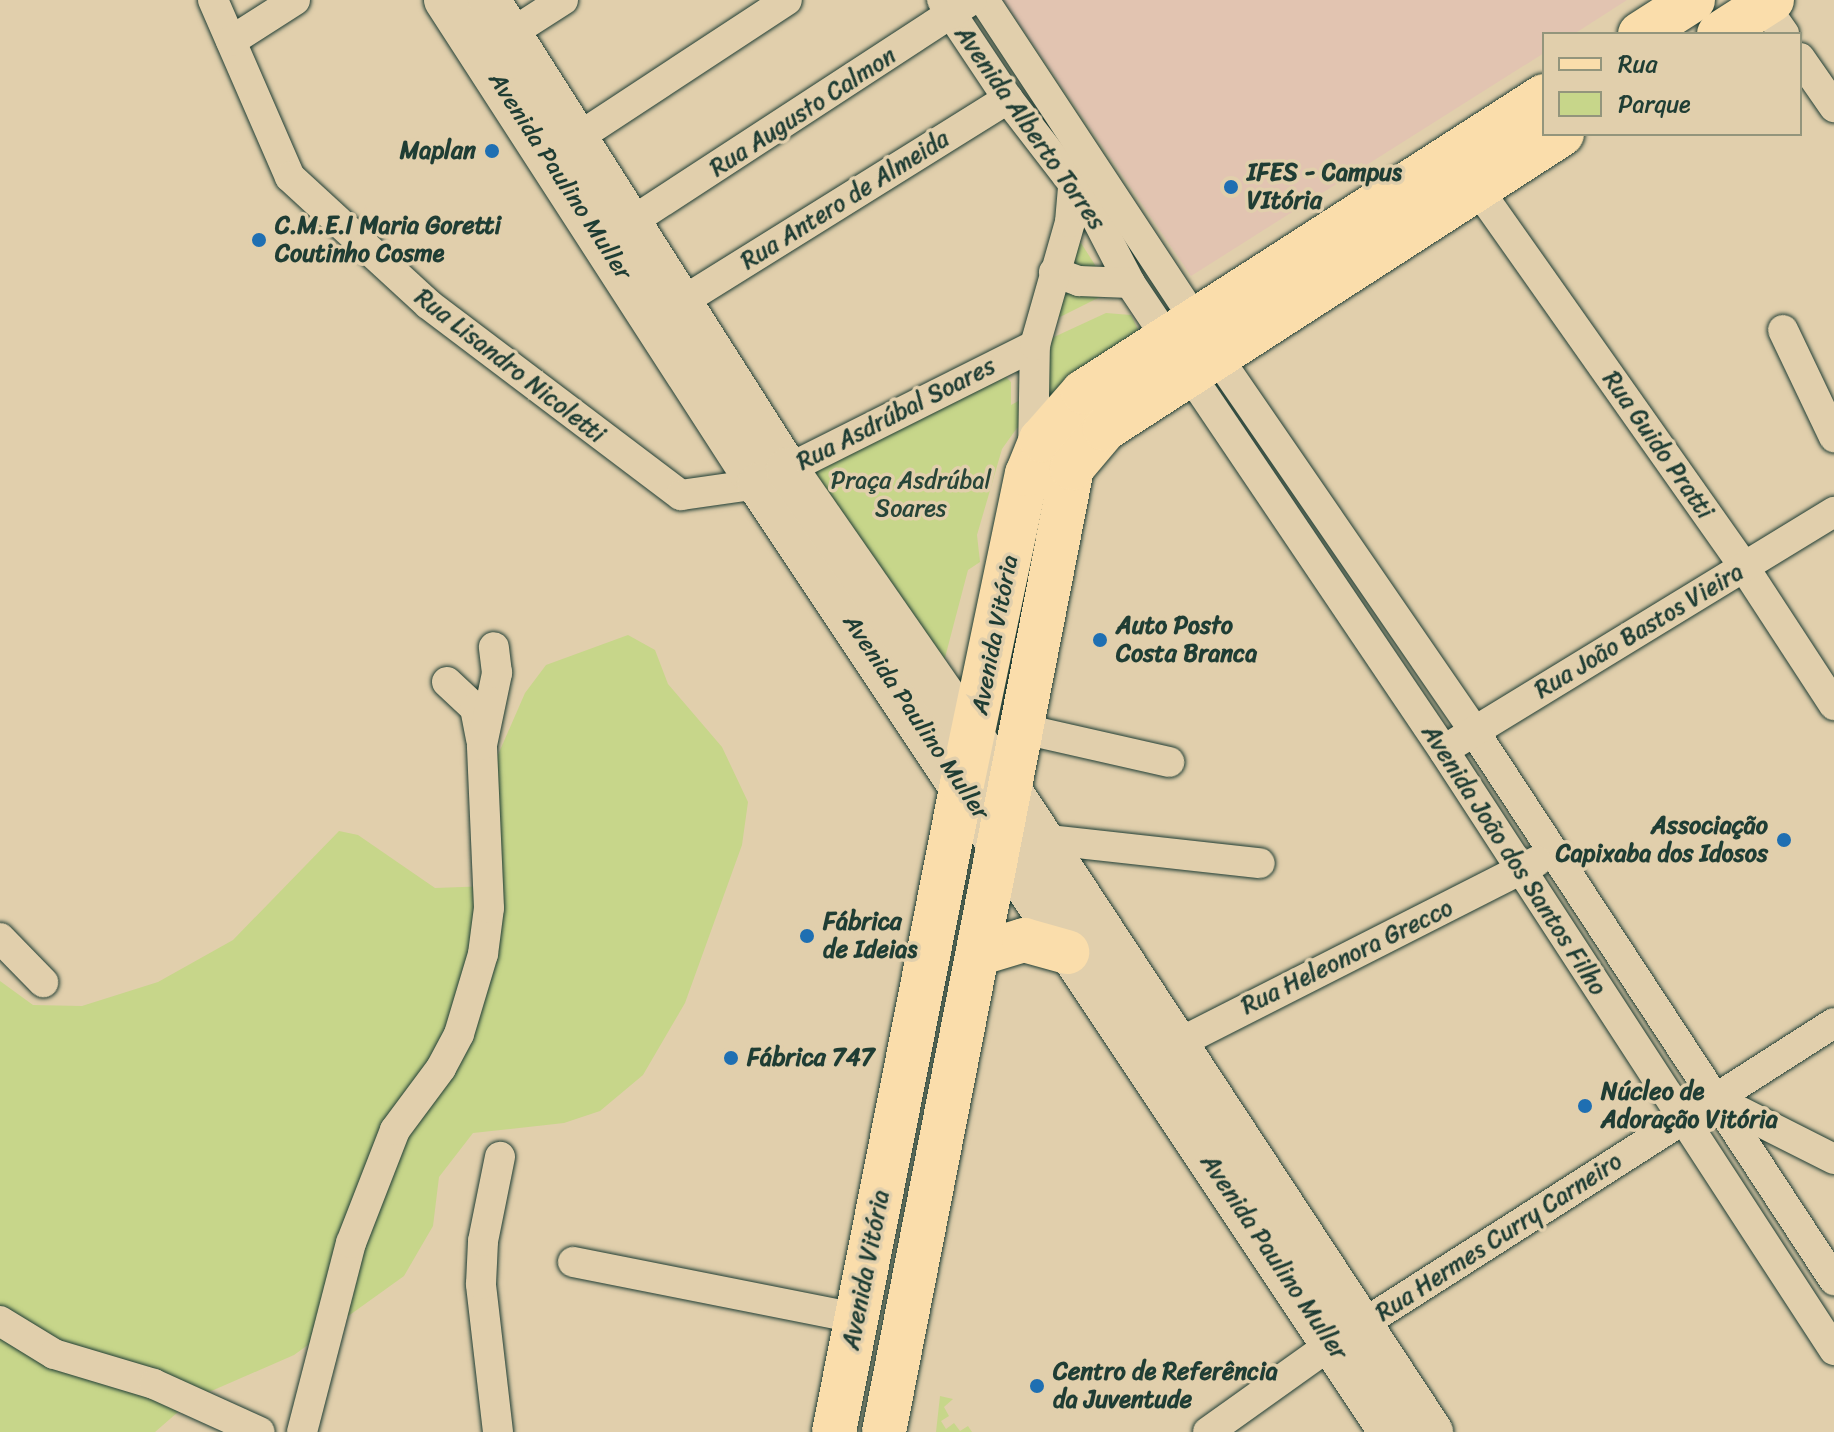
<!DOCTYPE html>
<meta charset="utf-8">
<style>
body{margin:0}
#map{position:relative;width:1834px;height:1432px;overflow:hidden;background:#e1cfac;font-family:Sriracha,sans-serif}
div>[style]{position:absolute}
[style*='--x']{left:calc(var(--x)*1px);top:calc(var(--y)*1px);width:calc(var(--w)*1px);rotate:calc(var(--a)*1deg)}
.built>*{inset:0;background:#e2c4b1}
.green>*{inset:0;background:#c7d68a}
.roads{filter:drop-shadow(0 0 2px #1f3d34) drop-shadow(0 0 2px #1f3d34)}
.minor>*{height:30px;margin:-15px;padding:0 15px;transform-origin:15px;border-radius:15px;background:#e1cfac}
.secondary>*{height:42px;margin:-21px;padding:0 21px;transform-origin:21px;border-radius:21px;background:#e1cfac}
.primary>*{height:44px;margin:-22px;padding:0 22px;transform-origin:22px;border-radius:22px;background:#faddab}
.dots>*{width:22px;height:22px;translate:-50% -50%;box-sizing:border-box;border:4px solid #e1cfac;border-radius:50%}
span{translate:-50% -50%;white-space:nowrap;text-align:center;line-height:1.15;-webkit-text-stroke:7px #e1cfac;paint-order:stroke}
.street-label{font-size:24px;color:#1f3d34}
.poi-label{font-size:24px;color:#1f3d34;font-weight:700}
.right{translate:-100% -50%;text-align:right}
.left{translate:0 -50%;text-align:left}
.park-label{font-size:24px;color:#274538}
.legend{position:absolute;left:1542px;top:32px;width:260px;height:104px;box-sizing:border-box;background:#e1cfac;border:2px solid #93957c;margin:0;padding:10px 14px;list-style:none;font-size:24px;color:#1f3d34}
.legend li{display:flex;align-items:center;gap:16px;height:40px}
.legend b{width:40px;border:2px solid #93957c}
</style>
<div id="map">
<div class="built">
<div style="clip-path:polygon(1003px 0,1627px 0,1574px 34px,1544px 34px,1544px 53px,1191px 276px)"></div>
</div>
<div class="green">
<div style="clip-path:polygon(1081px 243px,1104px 279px,1106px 294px,1054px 320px,1074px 246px)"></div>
<div style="clip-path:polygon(1106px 313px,1131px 315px,1143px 340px,1017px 428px,1002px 449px,977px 535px,980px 562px,968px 570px,942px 669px,813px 484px,811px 464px,1004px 375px,1011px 382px,1011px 405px,1030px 395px,1042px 350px,1054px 337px)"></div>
<div style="clip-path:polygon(628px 635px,655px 650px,668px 684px,722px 747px,748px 802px,742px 845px,685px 1003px,643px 1075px,600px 1111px,564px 1123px,473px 1133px,439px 1177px,433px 1226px,404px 1276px,294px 1355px,193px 1399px,155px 1432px,0 1432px,0 981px,33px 1005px,82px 1006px,158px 982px,233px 940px,339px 831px,358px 835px,435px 888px,489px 886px,501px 848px,494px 764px,525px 693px,546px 665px)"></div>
<div style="clip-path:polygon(940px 1396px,953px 1399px,944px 1407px,949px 1416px,941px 1421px,946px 1429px,954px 1423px,960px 1431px,968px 1426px,972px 1432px,936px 1432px)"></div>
</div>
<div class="roads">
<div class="minor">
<div style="--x:213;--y:0;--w:193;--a:66.5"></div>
<div style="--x:290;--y:177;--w:188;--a:42.6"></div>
<div style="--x:428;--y:304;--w:317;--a:37.1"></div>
<div style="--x:681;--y:495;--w:78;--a:-8.1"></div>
<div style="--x:758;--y:484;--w:310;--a:-26.6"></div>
<div style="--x:942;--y:0;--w:119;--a:56.3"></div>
<div style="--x:1008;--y:99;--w:133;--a:52.4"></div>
<div style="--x:1089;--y:204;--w:89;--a:62.6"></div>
<div style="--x:1130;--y:283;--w:66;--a:56.1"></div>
<div style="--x:984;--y:0;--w:383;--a:56.6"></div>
<div style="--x:1764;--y:5;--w:35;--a:55"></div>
<div style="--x:510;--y:34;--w:63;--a:-32.7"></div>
<div style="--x:231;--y:41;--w:76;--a:-32.6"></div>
<div style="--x:1800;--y:58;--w:60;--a:55.2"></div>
<div style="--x:577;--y:138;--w:251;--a:-33.3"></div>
<div style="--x:1477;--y:188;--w:464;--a:54.8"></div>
<div style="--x:1744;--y:567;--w:165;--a:56.9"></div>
<div style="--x:631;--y:222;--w:407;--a:-33.1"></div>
<div style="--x:1054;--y:272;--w:27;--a:20"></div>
<div style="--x:1079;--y:281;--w:51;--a:2.2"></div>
<div style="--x:683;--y:301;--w:383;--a:-31.9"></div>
<div style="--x:1783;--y:330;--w:119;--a:64.5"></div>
<div style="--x:1216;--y:355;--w:456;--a:55.5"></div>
<div style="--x:1474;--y:731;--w:657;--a:56.75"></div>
<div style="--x:1189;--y:373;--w:456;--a:56"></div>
<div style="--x:1444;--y:751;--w:715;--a:56.93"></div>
<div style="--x:1033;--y:455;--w:110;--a:-89"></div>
<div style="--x:1035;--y:345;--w:128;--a:-74.1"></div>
<div style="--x:1070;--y:222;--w:34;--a:-85"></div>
<div style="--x:447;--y:682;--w:38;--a:43"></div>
<div style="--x:475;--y:708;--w:32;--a:79"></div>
<div style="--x:1023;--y:729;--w:150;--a:12.7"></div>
<div style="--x:1457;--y:742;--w:442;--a:-31.4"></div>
<div style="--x:1041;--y:839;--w:220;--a:6.3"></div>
<div style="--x:0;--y:938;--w:62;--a:45.7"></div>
<div style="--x:1159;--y:1053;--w:424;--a:-26.9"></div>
<div style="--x:1715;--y:1099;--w:133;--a:26.8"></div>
<div style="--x:573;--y:1262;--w:289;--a:11.2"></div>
<div style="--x:0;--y:1321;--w:63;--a:31.4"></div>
<div style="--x:54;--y:1354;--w:104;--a:16.7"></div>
<div style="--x:154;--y:1384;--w:116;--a:24.4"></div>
<div style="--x:302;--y:1432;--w:195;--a:-75.5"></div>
<div style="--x:351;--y:1243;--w:121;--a:-68.7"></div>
<div style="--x:395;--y:1130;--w:77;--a:-53.4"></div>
<div style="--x:441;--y:1068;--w:38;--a:-62"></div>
<div style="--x:459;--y:1034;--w:84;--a:-73.3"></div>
<div style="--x:483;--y:954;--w:46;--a:-82.6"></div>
<div style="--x:489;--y:908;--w:163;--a:-92.5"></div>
<div style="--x:482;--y:745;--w:74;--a:-78.2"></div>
<div style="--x:497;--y:673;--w:26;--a:-97"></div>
<div style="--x:498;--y:1432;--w:149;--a:-96.6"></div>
<div style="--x:481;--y:1284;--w:43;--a:-87.3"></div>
<div style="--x:483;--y:1241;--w:86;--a:-78.6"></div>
<div style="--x:1208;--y:1432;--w:153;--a:-35.5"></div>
<div style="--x:1333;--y:1343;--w:594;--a:-32.57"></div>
</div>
<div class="secondary">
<div style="--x:445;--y:0;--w:576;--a:57.11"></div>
<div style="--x:758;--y:484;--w:1139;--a:56.31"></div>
<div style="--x:489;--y:0;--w:556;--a:57.57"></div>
<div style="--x:787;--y:469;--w:392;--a:55.2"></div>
<div style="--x:1011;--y:791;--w:767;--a:56.7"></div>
</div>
<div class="primary">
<div style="--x:1640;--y:34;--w:63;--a:-32.7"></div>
<div style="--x:1719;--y:34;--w:63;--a:-32.7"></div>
<div style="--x:981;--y:953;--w:45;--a:-16.8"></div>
<div style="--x:1024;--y:940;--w:45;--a:15.6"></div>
<div style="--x:834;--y:1432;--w:661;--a:-78.83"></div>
<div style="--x:962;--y:784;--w:317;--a:-78.2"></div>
<div style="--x:1027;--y:474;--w:37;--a:-68"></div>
<div style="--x:1041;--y:440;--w:64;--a:-48.8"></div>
<div style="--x:1083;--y:392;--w:548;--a:-32.7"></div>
<div style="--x:884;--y:1432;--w:982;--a:-78.96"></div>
<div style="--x:1072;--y:468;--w:51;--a:-49.8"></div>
<div style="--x:1105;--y:429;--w:544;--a:-32.84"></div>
</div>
</div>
<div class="dots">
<div style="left:492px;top:151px;background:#1f6fb2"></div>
<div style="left:1231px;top:187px;background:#1f6fb2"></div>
<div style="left:259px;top:240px;background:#1f6fb2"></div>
<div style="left:1100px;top:640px;background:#1f6fb2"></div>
<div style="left:1784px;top:840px;background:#1f6fb2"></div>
<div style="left:807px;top:936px;background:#1f6fb2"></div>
<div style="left:731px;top:1058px;background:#1f6fb2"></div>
<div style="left:1585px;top:1106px;background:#1f6fb2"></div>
<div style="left:1037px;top:1386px;background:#1f6fb2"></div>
</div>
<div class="street-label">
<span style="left:803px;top:112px;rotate:-33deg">Rua Augusto Calmon</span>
<span style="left:1030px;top:128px;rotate:55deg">Avenida Alberto Torres</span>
<span style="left:560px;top:176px;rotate:57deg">Avenida Paulino Muller</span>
<span style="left:845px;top:200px;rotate:-32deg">Rua Antero de Almeida</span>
<span style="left:510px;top:366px;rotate:38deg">Rua Lisandro Nicoletti</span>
<span style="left:896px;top:414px;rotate:-27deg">Rua Asdrúbal Soares</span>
<span style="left:1658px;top:445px;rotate:55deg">Rua Guido Pratti</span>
<span style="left:1639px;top:631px;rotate:-31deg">Rua João Bastos Vieira</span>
<span style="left:995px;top:635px;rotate:-79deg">Avenida Vitória</span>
<span style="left:916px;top:717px;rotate:56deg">Avenida Paulino Muller</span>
<span style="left:1514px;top:860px;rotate:57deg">Avenida João dos Santos Filho</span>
<span style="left:1347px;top:957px;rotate:-26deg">Rua Heleonora Grecco</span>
<span style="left:1499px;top:1237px;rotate:-33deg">Rua Hermes Curry Carneiro</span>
<span style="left:1274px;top:1257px;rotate:56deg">Avenida Paulino Muller</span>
<span style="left:866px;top:1270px;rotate:-79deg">Avenida Vitória</span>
</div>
<div class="poi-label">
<span class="right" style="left:476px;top:151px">Maplan</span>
<span class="left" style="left:1247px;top:187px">IFES - Campus<br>VItória</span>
<span class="left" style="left:275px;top:240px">C.M.E.I Maria Goretti<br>Coutinho Cosme</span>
<span class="left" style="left:1116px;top:640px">Auto Posto<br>Costa Branca</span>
<span class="right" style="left:1768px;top:840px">Associação<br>Capixaba dos Idosos</span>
<span class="left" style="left:823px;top:936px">Fábrica<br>de Ideias</span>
<span class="left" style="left:747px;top:1058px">Fábrica 747</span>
<span class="left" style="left:1601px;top:1106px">Núcleo de<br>Adoração Vitória</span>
<span class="left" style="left:1053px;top:1386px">Centro de Referência<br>da Juventude</span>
</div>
<div class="park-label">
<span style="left:911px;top:495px">Praça Asdrúbal<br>Soares</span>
</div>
<ul class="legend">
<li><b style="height:10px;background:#faddab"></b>Rua</li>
<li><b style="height:22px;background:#c7d68a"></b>Parque</li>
</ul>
</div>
